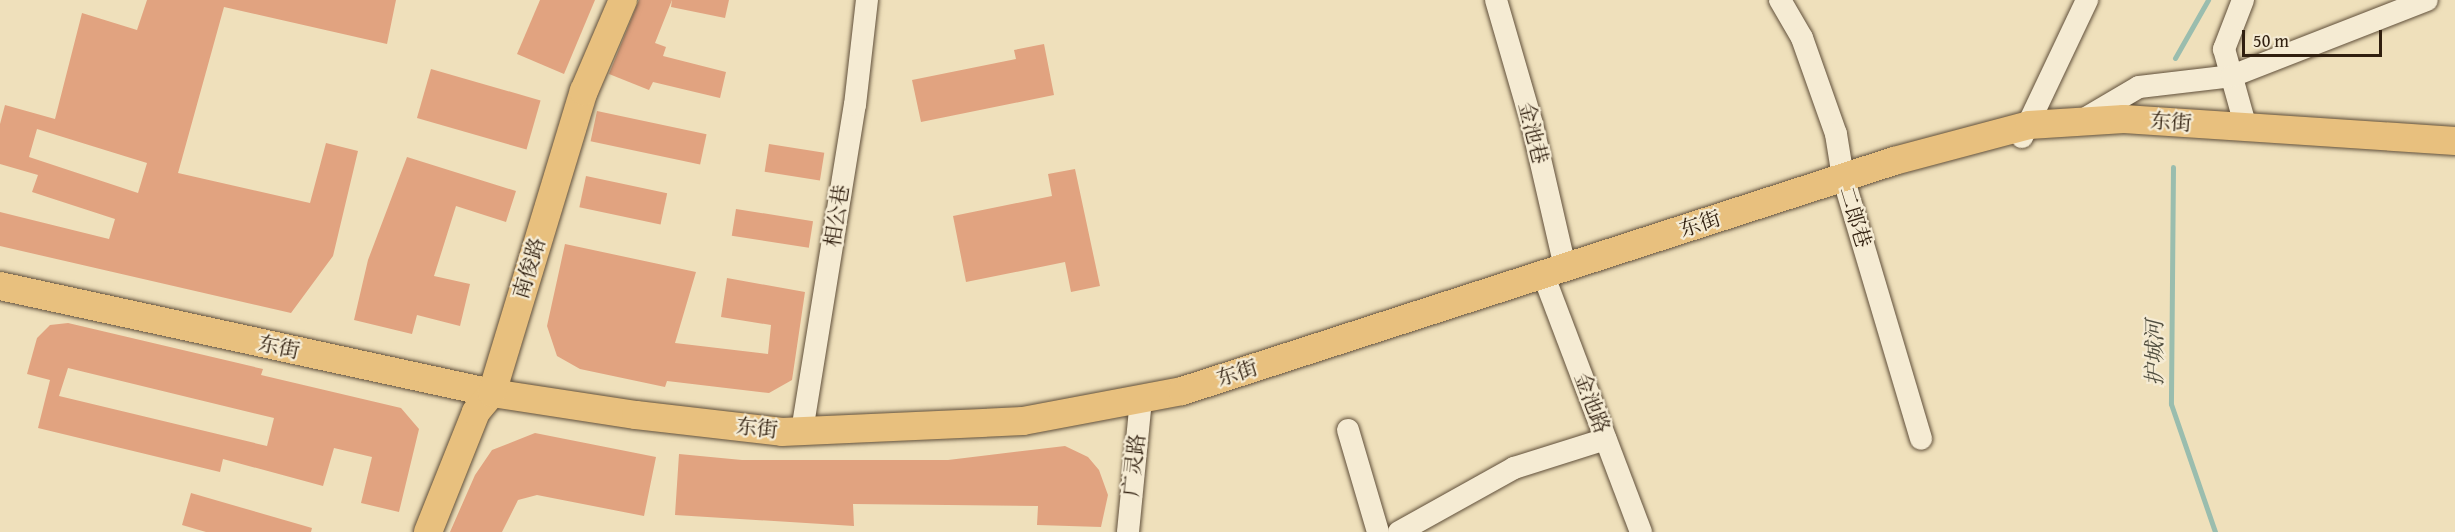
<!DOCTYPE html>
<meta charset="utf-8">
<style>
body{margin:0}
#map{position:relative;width:2455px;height:532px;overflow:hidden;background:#efe0bb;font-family:"Gentium Book Plus","Noto Serif SC",serif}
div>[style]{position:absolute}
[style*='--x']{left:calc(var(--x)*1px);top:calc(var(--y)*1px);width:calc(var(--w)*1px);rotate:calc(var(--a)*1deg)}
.stream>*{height:5px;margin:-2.5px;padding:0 2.5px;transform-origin:2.5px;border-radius:2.5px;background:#9abdae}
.building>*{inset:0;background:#e1a380;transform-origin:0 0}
.roads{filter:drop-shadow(0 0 2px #604f3a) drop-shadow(0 0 2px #604f3a)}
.minor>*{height:22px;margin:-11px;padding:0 11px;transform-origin:11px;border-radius:11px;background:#f5ebd3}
.major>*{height:28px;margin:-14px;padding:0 14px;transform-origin:14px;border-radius:14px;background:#e8c07e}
span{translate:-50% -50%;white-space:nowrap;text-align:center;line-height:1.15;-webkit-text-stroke:4.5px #f5ebd3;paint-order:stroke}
.street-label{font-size:21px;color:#301f0f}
.water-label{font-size:22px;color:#504e3f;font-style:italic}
.scale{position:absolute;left:2242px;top:30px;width:140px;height:27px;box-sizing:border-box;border:3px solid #301f0f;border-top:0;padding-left:8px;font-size:18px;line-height:21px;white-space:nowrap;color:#301f0f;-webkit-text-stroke:4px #f5ebd3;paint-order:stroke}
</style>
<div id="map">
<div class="stream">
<div style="--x:2175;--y:58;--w:67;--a:-60.4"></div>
<div style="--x:2173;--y:167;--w:237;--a:90.5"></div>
<div style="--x:2171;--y:404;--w:135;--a:71"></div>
</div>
<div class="building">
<div style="clip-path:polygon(evenodd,147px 0,396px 0,387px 44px,224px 7px,178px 173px,310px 203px,326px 143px,358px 151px,333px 256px,291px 313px,0 246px,0 212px,109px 239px,115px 219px,32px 192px,38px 175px,0 164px,0 124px,5px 105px,55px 119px,82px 13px,137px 30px,147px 0,37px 129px,147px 163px,138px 193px,29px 157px,37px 129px)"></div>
<div style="clip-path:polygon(540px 0,595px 0,564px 74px,517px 54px)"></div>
<div style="clip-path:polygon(639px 0,672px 0,655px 43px,666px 47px,663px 56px,726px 72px,720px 98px,653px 82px,649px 90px,609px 74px)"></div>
<div style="clip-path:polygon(672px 0,729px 0,725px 18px,671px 7px)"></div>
<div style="clip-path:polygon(1044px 44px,1054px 95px,921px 122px,912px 80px,1016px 59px,1014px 50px)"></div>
<div style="left:431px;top:69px;width:114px;height:51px;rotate:16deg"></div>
<div style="left:597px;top:111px;width:112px;height:31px;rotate:12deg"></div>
<div style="left:769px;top:144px;width:56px;height:28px;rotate:9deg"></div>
<div style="clip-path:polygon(407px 157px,516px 191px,506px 222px,456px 206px,434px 276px,470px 284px,460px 326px,417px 315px,412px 334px,354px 320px,368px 260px)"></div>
<div style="clip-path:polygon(1075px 169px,1100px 286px,1071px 292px,1065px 262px,966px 282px,953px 216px,1052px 196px,1048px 174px)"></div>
<div style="left:586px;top:176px;width:83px;height:32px;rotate:12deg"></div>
<div style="left:736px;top:209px;width:78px;height:27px;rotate:9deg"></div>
<div style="clip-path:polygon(565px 244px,696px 272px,675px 343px,768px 354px,771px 325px,721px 317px,727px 278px,805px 292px,792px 380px,769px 393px,667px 381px,665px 387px,580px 369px,557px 356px,547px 326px)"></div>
<div style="clip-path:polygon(evenodd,68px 323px,263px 369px,261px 375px,401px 408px,419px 429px,399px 512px,361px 503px,372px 457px,334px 448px,323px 486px,223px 459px,220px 472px,38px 428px,50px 380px,27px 374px,37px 338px,50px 325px,68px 323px,68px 368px,274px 418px,267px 446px,59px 396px,68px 368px)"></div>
<div style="clip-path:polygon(535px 433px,656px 457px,644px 516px,537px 495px,518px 500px,502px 532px,450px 532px,475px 475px,492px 450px)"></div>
<div style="clip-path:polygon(1065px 446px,1088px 457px,1099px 470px,1108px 495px,1101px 527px,1037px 525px,1038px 506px,853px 504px,854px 526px,675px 515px,679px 454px,742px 460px,948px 460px)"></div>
<div style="clip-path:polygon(191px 493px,312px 528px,311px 532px,206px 532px,182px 525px)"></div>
</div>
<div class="roads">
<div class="minor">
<div style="--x:1496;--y:0;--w:129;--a:73.8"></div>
<div style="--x:1532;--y:124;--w:147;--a:77"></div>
<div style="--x:1780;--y:0;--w:44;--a:59.9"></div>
<div style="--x:1802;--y:38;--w:102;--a:70.5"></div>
<div style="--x:1836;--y:134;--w:44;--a:80.8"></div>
<div style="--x:1843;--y:177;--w:273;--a:73.4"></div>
<div style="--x:2243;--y:0;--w:53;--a:111.2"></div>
<div style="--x:2224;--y:49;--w:82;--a:74.4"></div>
<div style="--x:2081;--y:121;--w:67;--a:-30.4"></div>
<div style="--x:2139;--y:87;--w:94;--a:-6.7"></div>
<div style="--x:2232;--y:76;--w:209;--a:-21.3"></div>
<div style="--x:2022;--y:137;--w:152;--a:-64.6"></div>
<div style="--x:1543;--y:274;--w:276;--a:69.2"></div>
<div style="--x:1348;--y:430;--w:106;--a:73.6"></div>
<div style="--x:802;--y:431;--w:330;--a:-80.8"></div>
<div style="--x:855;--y:105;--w:106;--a:-83.5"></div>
<div style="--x:1128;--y:532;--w:134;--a:-84.4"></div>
<div style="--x:1399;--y:532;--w:132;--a:-29.1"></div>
<div style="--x:1514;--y:468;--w:96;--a:-17.5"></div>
</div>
<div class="major">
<div style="--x:0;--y:286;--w:504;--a:12.27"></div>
<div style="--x:492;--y:393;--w:146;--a:8.7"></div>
<div style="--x:636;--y:415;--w:147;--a:6.6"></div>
<div style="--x:782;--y:432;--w:241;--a:-2.6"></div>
<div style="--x:1023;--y:421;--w:162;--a:-10.7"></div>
<div style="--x:1182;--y:391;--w:748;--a:-17.9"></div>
<div style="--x:1894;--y:161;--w:140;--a:-14.9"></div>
<div style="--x:2029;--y:125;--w:95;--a:-3.6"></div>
<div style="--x:2124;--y:119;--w:332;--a:3.8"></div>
<div style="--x:428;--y:532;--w:129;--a:-68.2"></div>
<div style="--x:476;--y:412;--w:25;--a:-50"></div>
<div style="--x:492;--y:393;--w:316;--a:-73.1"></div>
<div style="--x:584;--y:91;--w:99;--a:-66.8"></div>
</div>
</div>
<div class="street-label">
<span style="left:2171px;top:122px;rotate:4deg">东街</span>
<span style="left:1533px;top:133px;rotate:76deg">金池巷</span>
<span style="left:837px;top:216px;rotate:-81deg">相公巷</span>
<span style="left:1855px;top:217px;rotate:73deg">二郎巷</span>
<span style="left:1700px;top:224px;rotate:-18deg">东街</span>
<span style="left:529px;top:268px;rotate:-73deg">南俊路</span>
<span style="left:279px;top:347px;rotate:12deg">东街</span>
<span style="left:1237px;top:373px;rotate:-18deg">东街</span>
<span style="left:1592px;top:403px;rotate:69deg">金池路</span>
<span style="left:757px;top:428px;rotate:6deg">东街</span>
<span style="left:1134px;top:465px;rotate:-84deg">广灵路</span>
</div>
<div class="water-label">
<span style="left:2155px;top:353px;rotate:-90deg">护城河</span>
</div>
<div class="scale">50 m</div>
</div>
